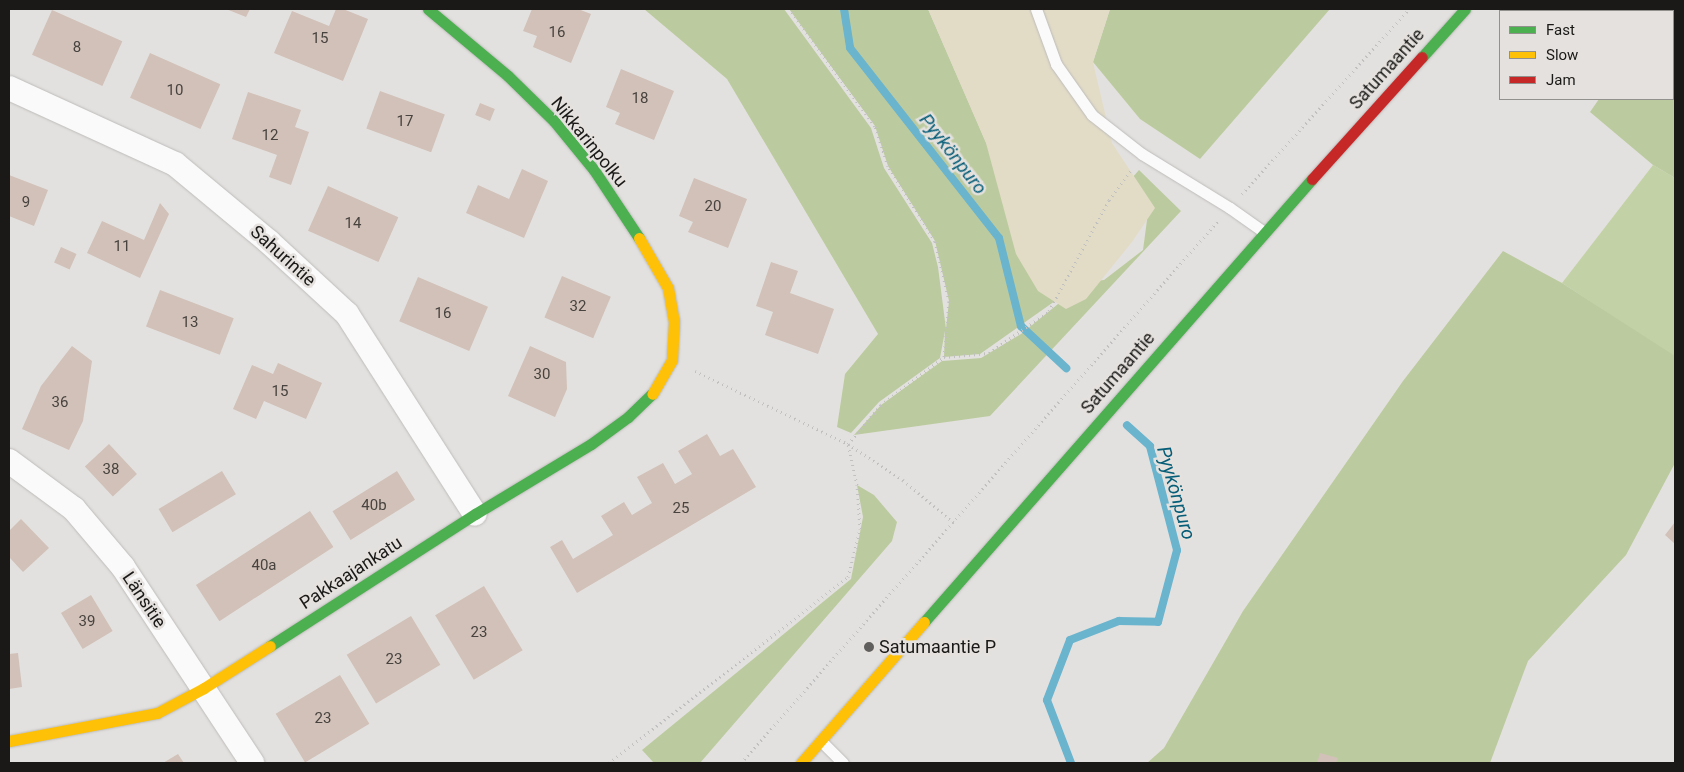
<!DOCTYPE html>
<meta charset="utf-8">
<style>
body{margin:0}
#map{position:relative;width:1684px;height:772px;overflow:hidden;background:#e3e1df;font-family:Roboto,sans-serif}
div>[style]{position:absolute}
[style*='--x']{left:calc(var(--x)*1px);top:calc(var(--y)*1px);width:calc(var(--w)*1px);rotate:calc(var(--a)*1deg)}
.green>*{inset:0;background:#c3d2a6}
.forest>*{inset:0;background:#bccb9f}
.sand>*{inset:0;background:#e2dcc7}
.stream>*{height:8px;margin:-4px;padding:0 4px;transform-origin:4px;border-radius:4px;background:#6ab4ce}
.building>*{inset:0;background:#d1c1b8;transform-origin:0 0}
.path>*{height:3px;margin-top:-1.5px;transform-origin:0;background:repeating-linear-gradient(90deg,#c1c0c0 0 1px,transparent 0 5px)}
.roads{filter:drop-shadow(0 0 1px #bdbcba) drop-shadow(0 0 1px #bdbcba)}
.lane>*{height:11px;margin:-5.5px;padding:0 5.5px;transform-origin:5.5px;border-radius:5.5px;background:#fbfafa}
.street>*{height:24px;margin:-12px;padding:0 12px;transform-origin:12px;border-radius:12px;background:#fbfafa}
.fast>*{height:11px;margin:-5.5px;padding:0 5.5px;transform-origin:5.5px;border-radius:5.5px;background:#4caf50}
.slow>*{height:11px;margin:-5.5px;padding:0 5.5px;transform-origin:5.5px;border-radius:5.5px;background:#ffc107}
.jam>*{height:11px;margin:-5.5px;padding:0 5.5px;transform-origin:5.5px;border-radius:5.5px;background:#c62828}
.dots>*{width:14px;height:14px;translate:-50% -50%;box-sizing:border-box;border:2px solid #e4e1de;border-radius:50%}
span{translate:-50% -50%;white-space:nowrap;text-align:center;line-height:1.15;-webkit-text-stroke:5px #e4e1de;paint-order:stroke}
.number-label{font-size:15px;color:#48433f}
.number-label span{-webkit-text-stroke-width:0}
.street-label{font-size:18px;color:#1a1917}
.poi-label{font-size:18px;color:#1a1917}
.left{translate:0 -50%;text-align:left}
.water-label{font-size:19px;color:#055d77;font-style:italic}
.frame{position:absolute;inset:0;border:10px solid #1a1917;pointer-events:none}
.legend{position:absolute;left:1499px;top:10px;width:175px;height:90px;box-sizing:border-box;background:#e4e1de;border:1px solid #93918e;margin:0;padding:6px 9px;list-style:none;font-size:15px;color:#1a1917}
.legend li{display:flex;align-items:center;gap:10px;height:25px}
.legend b{width:25px;border:1px solid #93918e}
</style>
<div id="map">
<div class="green">
<div style="clip-path:polygon(1653px 165px,1675px 178px,1675px 357px,1562px 283px)"></div>
</div>
<div class="forest">
<div style="clip-path:polygon(644px 9px,784px 9px,871px 128px,884px 168px,932px 243px,938px 267px,946px 329px,949px 301px,935px 241px,888px 166px,875px 126px,789px 9px,928px 9px,1055px 301px,980px 354px,944px 357px,945px 331px,940px 358px,879px 402px,851px 433px,837px 427px,845px 374px,878px 334px,727px 79px)"></div>
<div style="clip-path:polygon(1110px 9px,1330px 9px,1200px 159px,1140px 119px,1093px 62px)"></div>
<div style="clip-path:polygon(1659px 9px,1675px 9px,1675px 178px,1653px 165px,1590px 112px,1599px 99px,1673px 99px,1673px 11px,1658px 11px)"></div>
<div style="clip-path:polygon(1139px 170px,1181px 211px,990px 416px,854px 435px,881px 405px,942px 361px,981px 358px,1021px 334px,1058px 304px,1068px 284px,1104px 280px,1143px 250px,1147px 220px,1124px 187px)"></div>
<div style="clip-path:polygon(1503px 251px,1562px 283px,1675px 356px,1675px 463px,1626px 555px,1528px 661px,1490px 763px,1147px 763px,1164px 748px,1243px 611px,1403px 381px)"></div>
<div style="clip-path:polygon(857px 485px,874px 495px,897px 522px,892px 541px,700px 763px,654px 763px,642px 750px,851px 579px,863px 517px)"></div>
</div>
<div class="sand">
<div style="clip-path:polygon(928px 9px,1110px 9px,1093px 62px,1112px 143px,1155px 208px,1132px 242px,1086px 299px,1066px 309px,1038px 291px,1016px 254px,986px 143px)"></div>
</div>
<div class="stream">
<div style="--x:844;--y:9;--w:39;--a:81"></div>
<div style="--x:850;--y:48;--w:241;--a:51.9"></div>
<div style="--x:999;--y:238;--w:91;--a:76"></div>
<div style="--x:1021;--y:326;--w:62;--a:43"></div>
<div style="--x:1071;--y:763;--w:67;--a:-110.9"></div>
<div style="--x:1047;--y:700;--w:64;--a:-69"></div>
<div style="--x:1070;--y:640;--w:53;--a:-21.2"></div>
<div style="--x:1119;--y:621;--w:39;--a:1"></div>
<div style="--x:1158;--y:622;--w:74;--a:-75.2"></div>
<div style="--x:1177;--y:550;--w:107;--a:-104.6"></div>
<div style="--x:1150;--y:446;--w:31;--a:-138"></div>
</div>
<div class="building">
<div style="clip-path:polygon(226px 9px,250px 9px,246px 17px)"></div>
<div style="clip-path:polygon(336px 9px,343px 9px,368px 19px,343px 81px,274px 53px,292px 11px,329px 26px)"></div>
<div style="clip-path:polygon(532px 9px,578px 9px,591px 14px,571px 63px,533px 47px,537px 36px,523px 31px)"></div>
<div style="left:52px;top:10px;width:77px;height:49px;rotate:24deg"></div>
<div style="left:150px;top:53px;width:77px;height:49px;rotate:24deg"></div>
<div style="clip-path:polygon(621px 69px,674px 91px,654px 140px,615px 124px,620px 113px,606px 107px)"></div>
<div style="left:380px;top:91px;width:69px;height:40px;rotate:20deg"></div>
<div style="clip-path:polygon(248px 92px,301px 110px,295px 127px,309px 132px,291px 185px,269px 177px,277px 155px,232px 139px)"></div>
<div style="left:480px;top:103px;width:16px;height:13px;rotate:22deg"></div>
<div style="clip-path:polygon(522px 169px,548px 181px,524px 238px,466px 213px,478px 185px,509px 199px)"></div>
<div style="clip-path:polygon(9px 175px,48px 190px,34px 226px,9px 216px)"></div>
<div style="clip-path:polygon(694px 178px,747px 199px,728px 248px,688px 232px,693px 222px,679px 216px)"></div>
<div style="left:328px;top:186px;width:77px;height:49px;rotate:24deg"></div>
<div style="clip-path:polygon(160px 203px,169px 214px,140px 278px,87px 253px,102px 221px,144px 240px)"></div>
<div style="left:61px;top:247px;width:17px;height:17px;rotate:24deg"></div>
<div style="clip-path:polygon(771px 262px,798px 271px,790px 293px,834px 309px,818px 354px,765px 335px,773px 312px,756px 306px)"></div>
<div style="left:562px;top:276px;width:53px;height:45px;rotate:23deg"></div>
<div style="left:418px;top:277px;width:76px;height:48px;rotate:23deg"></div>
<div style="left:160px;top:290px;width:79px;height:39px;rotate:21deg"></div>
<div style="clip-path:polygon(72px 346px,92px 361px,83px 421px,69px 450px,22px 429px,41px 386px)"></div>
<div style="clip-path:polygon(530px 346px,566px 362px,567px 389px,555px 417px,508px 396px)"></div>
<div style="clip-path:polygon(278px 363px,322px 383px,306px 419px,264px 401px,256px 419px,233px 409px,252px 365px,273px 374px)"></div>
<div style="clip-path:polygon(707px 434px,720px 456px,733px 449px,756px 487px,577px 593px,550px 547px,562px 540px,573px 559px,613px 535px,601px 516px,624px 502px,632px 515px,652px 503px,637px 477px,663px 463px,675px 484px,692px 474px,678px 451px)"></div>
<div style="left:109px;top:444px;width:41px;height:33px;rotate:47deg"></div>
<div style="left:222px;top:471px;width:27px;height:74px;rotate:59deg"></div>
<div style="left:397px;top:471px;width:34px;height:76px;rotate:58deg"></div>
<div style="left:310px;top:511px;width:43px;height:136px;rotate:57deg"></div>
<div style="clip-path:polygon(21px 519px,49px 548px,23px 572px,9px 557px,9px 531px)"></div>
<div style="clip-path:polygon(1675px 522px,1675px 544px,1665px 535px)"></div>
<div style="left:484px;top:586px;width:75px;height:57px;rotate:59deg"></div>
<div style="left:91px;top:595px;width:42px;height:35px;rotate:59deg"></div>
<div style="left:411px;top:616px;width:57px;height:75px;rotate:59deg"></div>
<div style="clip-path:polygon(18px 653px,22px 687px,9px 689px,9px 654px)"></div>
<div style="left:340px;top:675px;width:57px;height:75px;rotate:59deg"></div>
<div style="clip-path:polygon(1320px 753px,1338px 758px,1336px 763px,1317px 763px)"></div>
<div style="clip-path:polygon(178px 754px,184px 763px,163px 763px)"></div>
</div>
<div class="path">
<div style="--x:1242;--y:194;--w:249;--a:-47.9"></div>
<div style="--x:944;--y:357;--w:45;--a:-5.1"></div>
<div style="--x:989;--y:353;--w:73;--a:-35"></div>
<div style="--x:1049;--y:311;--w:126;--a:-61.6"></div>
<div style="--x:1109;--y:200;--w:39;--a:-54"></div>
<div style="--x:695;--y:371;--w:170;--a:25.5"></div>
<div style="--x:848;--y:444;--w:66;--a:33.2"></div>
<div style="--x:903;--y:480;--w:67;--a:40.1"></div>
<div style="--x:609;--y:763;--w:303;--a:-37.9"></div>
<div style="--x:848;--y:577;--w:49;--a:-76"></div>
<div style="--x:860;--y:529;--w:44;--a:-93.9"></div>
<div style="--x:857;--y:485;--w:42;--a:-102.4"></div>
<div style="--x:848;--y:444;--w:51;--a:-49.8"></div>
<div style="--x:881;--y:405;--w:79;--a:-37.3"></div>
<div style="--x:944;--y:357;--w:56;--a:-84.9"></div>
<div style="--x:949;--y:301;--w:62;--a:-103.1"></div>
<div style="--x:935;--y:241;--w:89;--a:-122.1"></div>
<div style="--x:888;--y:166;--w:42;--a:-108"></div>
<div style="--x:875;--y:126;--w:145;--a:-126.3"></div>
<div style="--x:741;--y:763;--w:722;--a:-48.65"></div>
</div>
<div class="roads">
<div class="lane">
<div style="--x:1036;--y:9;--w:59;--a:70"></div>
<div style="--x:1056;--y:64;--w:62;--a:54.8"></div>
<div style="--x:1092;--y:115;--w:63;--a:38"></div>
<div style="--x:1142;--y:154;--w:103;--a:31.5"></div>
<div style="--x:1230;--y:208;--w:42;--a:35.2"></div>
<div style="--x:821;--y:741;--w:31;--a:45"></div>
</div>
<div class="street">
<div style="--x:9;--y:88;--w:183;--a:24.6"></div>
<div style="--x:175;--y:164;--w:122;--a:39.7"></div>
<div style="--x:269;--y:242;--w:106;--a:42.7"></div>
<div style="--x:347;--y:314;--w:237;--a:57.4"></div>
<div style="--x:9;--y:461;--w:81;--a:36.4"></div>
<div style="--x:74;--y:509;--w:76;--a:49.8"></div>
<div style="--x:123;--y:567;--w:235;--a:56.6"></div>
</div>
<div class="fast">
<div style="--x:428;--y:9;--w:104;--a:39.9"></div>
<div style="--x:508;--y:76;--w:64;--a:44.4"></div>
<div style="--x:554;--y:121;--w:63;--a:50.8"></div>
<div style="--x:594;--y:170;--w:82;--a:56.5"></div>
<div style="--x:1422;--y:57;--w:64;--a:-48.1"></div>
<div style="--x:924;--y:622;--w:589;--a:-48.79"></div>
<div style="--x:270;--y:646;--w:244;--a:-32.8"></div>
<div style="--x:475;--y:514;--w:135;--a:-31.1"></div>
<div style="--x:591;--y:444;--w:46;--a:-36.1"></div>
<div style="--x:628;--y:417;--w:33;--a:-44"></div>
</div>
<div class="slow">
<div style="--x:639;--y:238;--w:58;--a:59.9"></div>
<div style="--x:668;--y:288;--w:34;--a:80"></div>
<div style="--x:674;--y:321;--w:39;--a:93"></div>
<div style="--x:672;--y:360;--w:39;--a:120"></div>
<div style="--x:9;--y:741;--w:151;--a:-10.7"></div>
<div style="--x:157;--y:713;--w:53;--a:-28"></div>
<div style="--x:204;--y:688;--w:78;--a:-32.5"></div>
<div style="--x:801;--y:763;--w:187;--a:-48.9"></div>
</div>
<div class="jam">
<div style="--x:1312;--y:179;--w:164;--a:-48"></div>
</div>
</div>
<div class="dots">
<div style="left:869px;top:647px;background:#605f5d"></div>
</div>
<div class="number-label">
<span style="left:557px;top:33px">16</span>
<span style="left:320px;top:39px">15</span>
<span style="left:77px;top:48px">8</span>
<span style="left:175px;top:91px">10</span>
<span style="left:640px;top:99px">18</span>
<span style="left:405px;top:122px">17</span>
<span style="left:270px;top:136px">12</span>
<span style="left:26px;top:203px">9</span>
<span style="left:713px;top:207px">20</span>
<span style="left:353px;top:224px">14</span>
<span style="left:122px;top:247px">11</span>
<span style="left:578px;top:307px">32</span>
<span style="left:443px;top:314px">16</span>
<span style="left:190px;top:323px">13</span>
<span style="left:542px;top:375px">30</span>
<span style="left:280px;top:392px">15</span>
<span style="left:60px;top:403px">36</span>
<span style="left:111px;top:470px">38</span>
<span style="left:374px;top:506px">40b</span>
<span style="left:681px;top:509px">25</span>
<span style="left:264px;top:566px">40a</span>
<span style="left:87px;top:622px">39</span>
<span style="left:479px;top:633px">23</span>
<span style="left:394px;top:660px">23</span>
<span style="left:323px;top:719px">23</span>
</div>
<div class="street-label">
<span style="left:1387px;top:69px;rotate:-48deg">Satumaantie</span>
<span style="left:589px;top:142px;rotate:51deg">Nikkarinpolku</span>
<span style="left:283px;top:256px;rotate:42deg">Sahurintie</span>
<span style="left:1118px;top:373px;rotate:-49deg">Satumaantie</span>
<span style="left:351px;top:573px;rotate:-33deg">Pakkaajankatu</span>
<span style="left:144px;top:600px;rotate:56deg">Länsitie</span>
</div>
<div class="poi-label">
<span class="left" style="left:879px;top:647px">Satumaantie P</span>
</div>
<div class="water-label">
<span style="left:953px;top:154px;rotate:52deg">Pyykönpuro</span>
<span style="left:1176px;top:493px;rotate:74deg">Pyykönpuro</span>
</div>
<div class="frame"></div>
<ul class="legend">
<li><b style="height:6px;background:#4caf50"></b>Fast</li>
<li><b style="height:6px;background:#ffc107"></b>Slow</li>
<li><b style="height:6px;background:#c62828"></b>Jam</li>
</ul>
</div>
